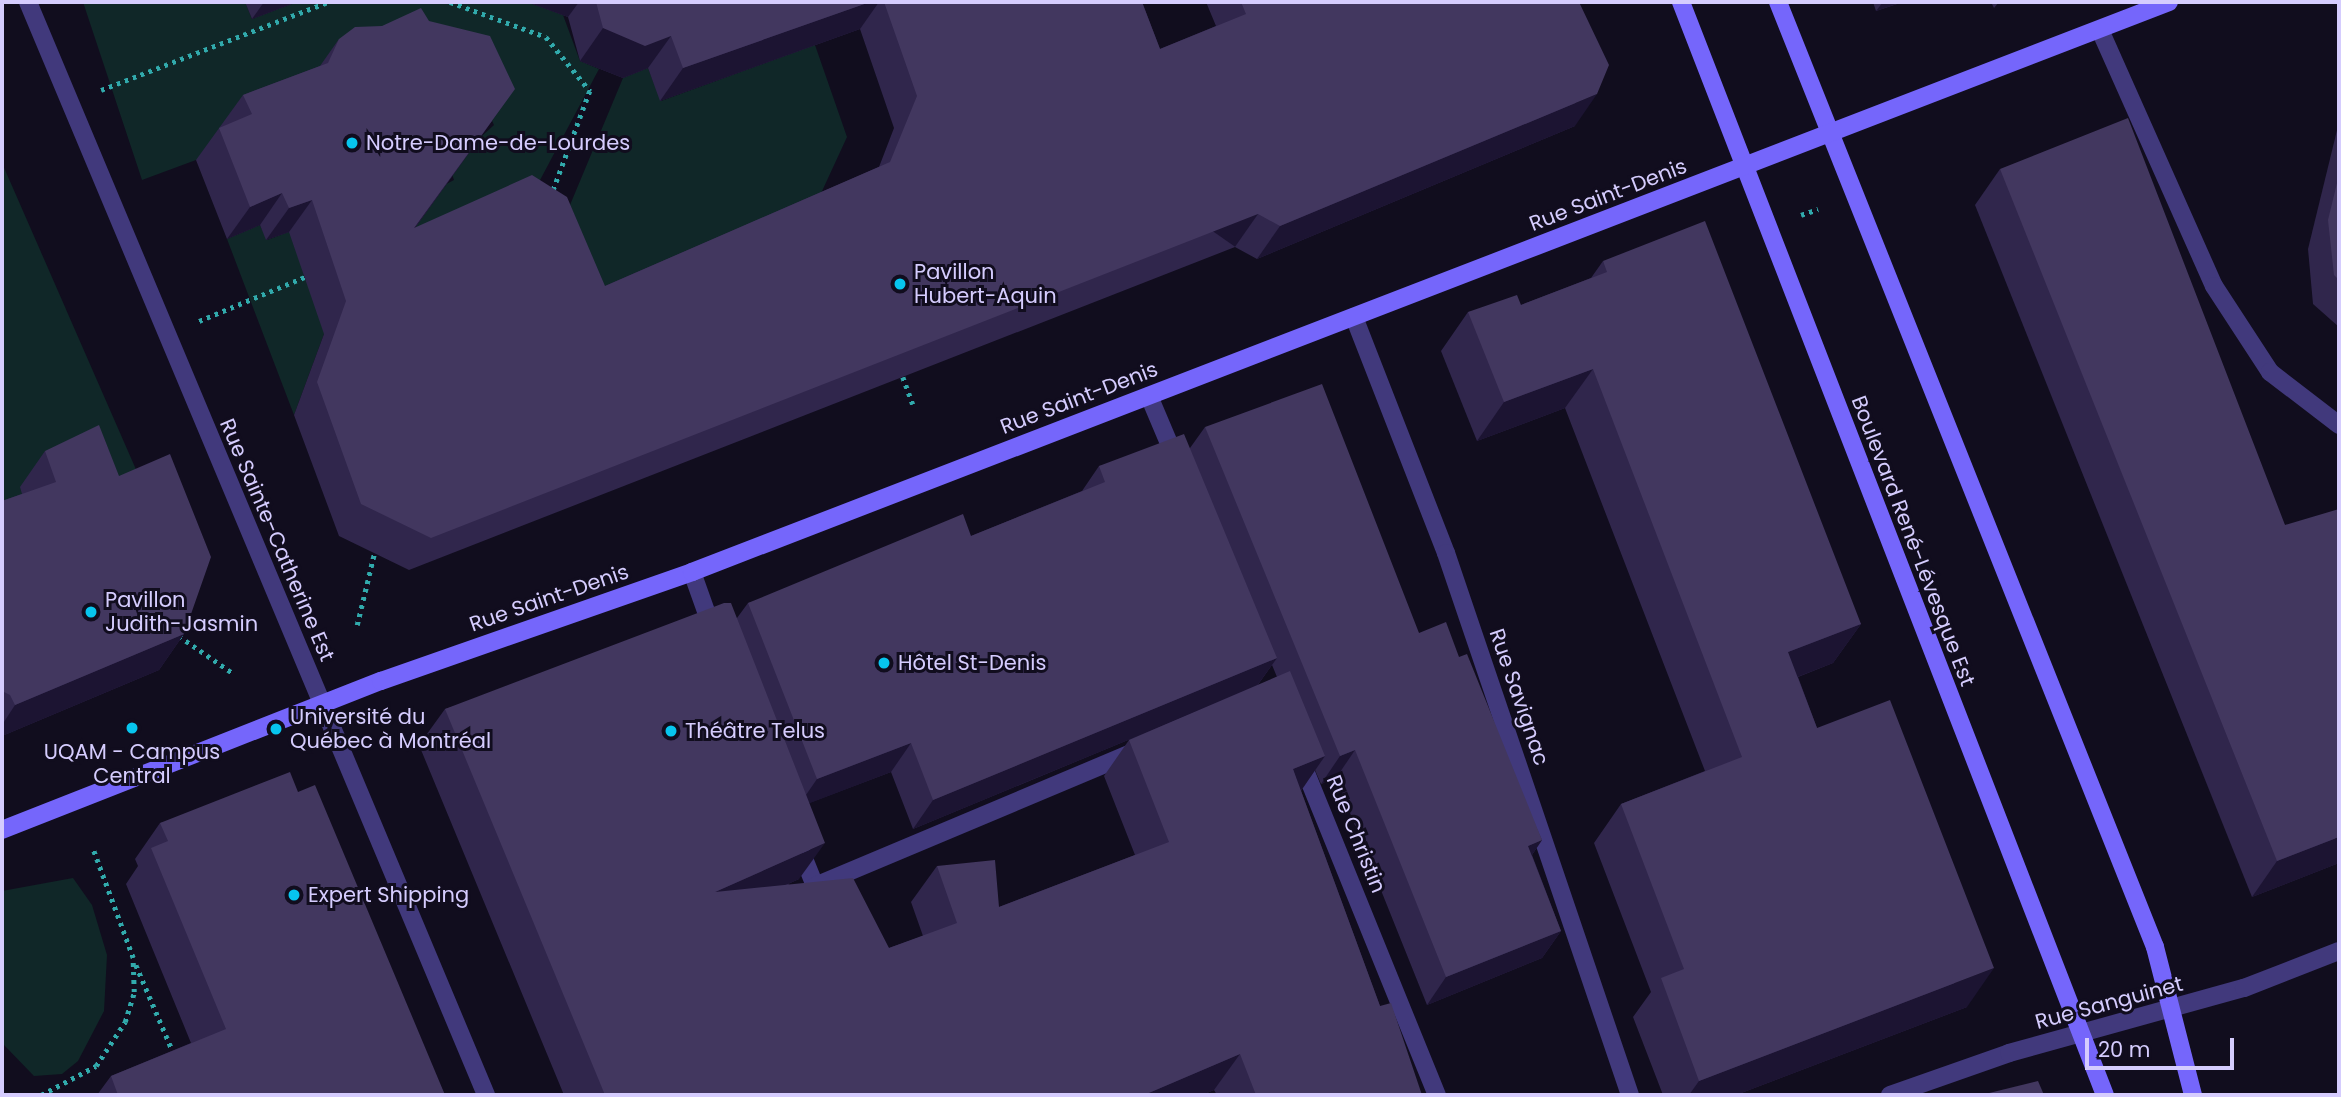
<!DOCTYPE html>
<meta charset="utf-8">
<style>
body{margin:0}
#map{position:relative;width:2341px;height:1097px;overflow:hidden;background:#110d1e;font-family:Poppins,sans-serif}
div>[style]{position:absolute}
[style*='--x']{left:calc(var(--x)*1px);top:calc(var(--y)*1px);width:calc(var(--w)*1px);rotate:calc(var(--a)*1deg)}
.green>*{inset:0;background:#102728}
.path>*{height:4.5px;margin-top:-2.25px;transform-origin:0;background:repeating-linear-gradient(90deg,#31aaac 0 3.5px,transparent 0 8.5px)}
.service>*{height:18px;margin:-9px;padding:0 9px;transform-origin:9px;border-radius:9px;background:#41397c}
.minor>*{height:18px;margin:-9px;padding:0 9px;transform-origin:9px;border-radius:9px;background:#41397c}
.tertiary>*{height:18px;margin:-9px;padding:0 9px;transform-origin:9px;border-radius:9px;background:#41397c}
.secondary>*{height:18px;margin:-9px;padding:0 9px;transform-origin:9px;border-radius:9px;background:#7566fb}
.wall>*{inset:0;background:#30264c}
.shaded-wall>*{inset:0;background:#1c1432;transform-origin:0 0}
.building>*{inset:0;background:#42375f}
.dots>*{width:19px;height:19px;translate:-50% -50%;box-sizing:border-box;border:4px solid #110d1e;border-radius:50%}
span{translate:-50% -50%;white-space:nowrap;text-align:center;line-height:1.15;-webkit-text-stroke:6px #110d1e;paint-order:stroke}
.poi-label{font-size:21px;color:#d5ccfe}
.left{translate:0 -50%;text-align:left}
.street-label{font-size:21px;color:#d5ccfe}
.frame{position:absolute;inset:0;border:4px solid #d5ccfe;pointer-events:none}
.scale{position:absolute;left:2085px;top:1038px;width:149px;height:32px;box-sizing:border-box;border:4px solid #d5ccfe;border-top:0;padding-left:9px;font-size:21px;line-height:24px;white-space:nowrap;color:#d5ccfe;-webkit-text-stroke:5px #110d1e;paint-order:stroke}
</style>
<div id="map">
<div class="green">
<div style="clip-path:polygon(83px 2px,245px 2px,252px 19px,297px 2px,527px 2px,563px 15px,580px 61px,599px 69px,522px 214px,324px 334px,294px 415px,227px 239px,260px 225px,267px 240px,359px 206px,421px 197px,454px 180px,449px 166px,494px 125px,464px 61px,142px 180px)"></div>
<div style="clip-path:polygon(815px 45px,847px 137px,817px 202px,603px 287px,570px 205px,623px 78px,648px 68px,661px 101px)"></div>
<div style="clip-path:polygon(2px 163px,145px 490px,2px 528px)"></div>
<div style="clip-path:polygon(73px 878px,92px 905px,107px 955px,104px 1011px,78px 1061px,62px 1074px,34px 1076px,2px 1043px,2px 891px)"></div>
</div>
<div class="path">
<div style="--x:450;--y:2;--w:102;--a:20"></div>
<div style="--x:546;--y:37;--w:70;--a:50.8"></div>
<div style="--x:590;--y:91;--w:107;--a:110.3"></div>
<div style="--x:101;--y:90;--w:243;--a:-21.2"></div>
<div style="--x:1801;--y:215;--w:18;--a:-19"></div>
<div style="--x:199;--y:321;--w:117;--a:-22.6"></div>
<div style="--x:903;--y:377;--w:29;--a:70"></div>
<div style="--x:357;--y:625;--w:73;--a:-76.5"></div>
<div style="--x:179;--y:636;--w:67;--a:34.6"></div>
<div style="--x:136;--y:965;--w:97;--a:66.9"></div>
<div style="--x:41;--y:1095;--w:62;--a:-27.8"></div>
<div style="--x:96;--y:1066;--w:53;--a:-56.6"></div>
<div style="--x:125;--y:1022;--w:31;--a:-73"></div>
<div style="--x:134;--y:992;--w:34;--a:-92"></div>
<div style="--x:133;--y:958;--w:116;--a:-110.2"></div>
</div>
<div class="service">
<div style="--x:2100;--y:30;--w:280;--a:66"></div>
<div style="--x:2214;--y:286;--w:103;--a:56.9"></div>
<div style="--x:2270;--y:372;--w:87;--a:37.5"></div>
<div style="--x:1354;--y:317;--w:253;--a:68.7"></div>
<div style="--x:1446;--y:553;--w:572;--a:71.25"></div>
<div style="--x:692;--y:572;--w:63;--a:70.4"></div>
<div style="--x:799;--y:846;--w:43;--a:68.2"></div>
<div style="--x:815;--y:886;--w:348;--a:-22.8"></div>
</div>
<div class="minor">
<div style="--x:1149;--y:396;--w:69;--a:67.1"></div>
<div style="--x:1300;--y:758;--w:364;--a:67.9"></div>
<div style="--x:1890;--y:1095;--w:126;--a:-19.4"></div>
<div style="--x:2009;--y:1053;--w:244;--a:-15.5"></div>
<div style="--x:2244;--y:988;--w:102;--a:-21.3"></div>
</div>
<div class="tertiary">
<div style="--x:28;--y:2;--w:1185;--a:67.26"></div>
</div>
<div class="secondary">
<div style="--x:1681;--y:2;--w:1172;--a:68.8"></div>
<div style="--x:1778;--y:2;--w:1017;--a:68.25"></div>
<div style="--x:2155;--y:947;--w:153;--a:75.6"></div>
<div style="--x:2;--y:830;--w:407;--a:-21.5"></div>
<div style="--x:381;--y:681;--w:330;--a:-19.3"></div>
<div style="--x:692;--y:572;--w:1583;--a:-21.1"></div>
</div>
<div class="wall">
<div style="clip-path:polygon(245px 2px,297px 2px,252px 19px)"></div>
<div style="clip-path:polygon(527px 2px,1142px 2px,1160px 49px,1216px 26px,1206px 2px,1579px 2px,1575px 126px,1257px 259px,1235px 247px,409px 570px,339px 536px,294px 415px,324px 334px,289px 232px,266px 240px,260px 225px,227px 239px,196px 160px,243px 95px,320px 66px,339px 39px,492px 121px,415px 228px,605px 286px,879px 167px,894px 128px,860px 29px,660px 101px,648px 68px,623px 78px,580px 61px,568px 17px)"></div>
<div style="clip-path:polygon(1873px 2px,1903px 2px,1876px 11px)"></div>
<div style="clip-path:polygon(1991px 2px,1999px 2px,1994px 8px)"></div>
<div style="clip-path:polygon(2339px 122px,2339px 327px,2313px 304px,2308px 249px)"></div>
<div style="clip-path:polygon(2000px 169px,2285px 525px,2339px 863px,2252px 897px,1975px 205px)"></div>
<div style="clip-path:polygon(1603px 261px,1861px 624px,1833px 663px,1798px 677px,1817px 728px,1967px 1007px,1736px 1095px,1663px 1095px,1633px 1017px,1651px 992px,1594px 843px,1621px 804px,1705px 771px,1565px 408px,1477px 441px,1441px 351px,1468px 312px,1521px 305px,1591px 278px)"></div>
<div style="clip-path:polygon(evenodd,1205px 427px,1419px 633px,1459px 657px,1542px 840px,1532px 855px,1561px 931px,1542px 958px,1427px 1005px,1336px 778px,1321px 784px,1315px 770px,1301px 791px,1380px 1006px,1422px 1095px,1217px 1095px,1214px 1090px,1202px 1095px,564px 1095px,419px 745px,445px 709px,737px 618px,748px 603px,971px 536px,1082px 491px,1099px 466px,1190px 448px,1205px 427px,1272px 665px,1277px 677px,1257px 686px,1272px 665px,1205px 427px,1174px 721px,1129px 740px,1104px 776px,1135px 855px,999px 907px,937px 866px,911px 902px,923px 936px,889px 948px,788px 884px,799px 879px,809px 803px,891px 772px,913px 829px,1174px 721px)"></div>
<div style="clip-path:polygon(45px 451px,119px 476px,184px 634px,159px 670px,2px 736px,2px 501px,22px 494px,20px 487px)"></div>
<div style="clip-path:polygon(298px 792px,445px 1095px,97px 1095px,111px 1076px,191px 1043px,126px 884px,138px 866px,135px 859px,160px 823px)"></div>
</div>
<div class="shaded-wall">
<div style="clip-path:polygon(264px 2px,297px 2px,252px 19px)"></div>
<div style="clip-path:polygon(527px 2px,579px 2px,568px 17px)"></div>
<div style="clip-path:polygon(870px 2px,879px 2px,860px 29px,660px 101px,683px 68px)"></div>
<div style="clip-path:polygon(1883px 2px,1903px 2px,1876px 11px)"></div>
<div style="clip-path:polygon(603px 28px,671px 36px,648px 68px,623px 78px,580px 61px)"></div>
<div style="clip-path:polygon(515px 89px,492px 121px,391px 261px,414px 228px)"></div>
<div style="clip-path:polygon(1597px 94px,1575px 126px,1257px 259px,1280px 226px)"></div>
<div style="clip-path:polygon(282px 193px,260px 225px,227px 239px,250px 207px)"></div>
<div style="clip-path:polygon(312px 200px,289px 232px,266px 240px,289px 208px)"></div>
<div style="left:1258px;top:214px;width:40px;height:888px;rotate:125deg"></div>
<div style="clip-path:polygon(1593px 369px,1565px 408px,1477px 441px,1504px 402px)"></div>
<div style="clip-path:polygon(1861px 624px,1833px 663px,1761px 691px,1788px 652px)"></div>
<div style="clip-path:polygon(184px 634px,159px 670px,2px 736px,2px 725px,15px 705px)"></div>
<div style="clip-path:polygon(1277px 658px,1256px 687px,913px 829px,933px 800px)"></div>
<div style="clip-path:polygon(911px 743px,891px 772px,797px 808px,817px 779px)"></div>
<div style="clip-path:polygon(1355px 750px,1336px 778px,1321px 784px,1340px 756px)"></div>
<div style="clip-path:polygon(1325px 756px,1300px 792px,1293px 769px)"></div>
<div style="clip-path:polygon(2339px 837px,2339px 863px,2252px 897px,2277px 861px)"></div>
<div style="clip-path:polygon(1542px 840px,1523px 868px,1528px 846px)"></div>
<div style="clip-path:polygon(825px 843px,799px 879px,689px 928px,715px 892px)"></div>
<div style="clip-path:polygon(1561px 931px,1542px 958px,1427px 1005px,1446px 977px)"></div>
<div style="clip-path:polygon(1994px 968px,1967px 1007px,1736px 1095px,1689px 1095px,1699px 1081px)"></div>
<div style="clip-path:polygon(1240px 1054px,1214px 1090px,1202px 1095px,1144px 1095px)"></div>
</div>
<div class="building">
<div style="clip-path:polygon(596px 2px,870px 2px,683px 68px,671px 36px,645px 46px,603px 28px)"></div>
<div style="clip-path:polygon(884px 2px,1142px 2px,1160px 49px,1246px 14px,1241px 2px,1579px 2px,1609px 65px,1597px 94px,1280px 226px,1258px 214px,431px 538px,361px 504px,317px 382px,346px 301px,312px 200px,289px 208px,282px 193px,250px 207px,219px 128px,252px 114px,243px 95px,328px 63px,339px 39px,355px 27px,382px 26px,421px 8px,429px 21px,490px 36px,515px 89px,414px 228px,532px 175px,567px 197px,605px 286px,890px 162px,917px 96px)"></div>
<div style="clip-path:polygon(2128px 118px,2285px 525px,2339px 509px,2339px 837px,2277px 861px,2000px 169px)"></div>
<div style="clip-path:polygon(2339px 175px,2339px 280px,2334px 275px,2328px 220px)"></div>
<div style="clip-path:polygon(1705px 221px,1861px 624px,1788px 652px,1817px 728px,1890px 700px,1994px 968px,1699px 1081px,1661px 978px,1684px 969px,1621px 804px,1742px 757px,1593px 369px,1504px 402px,1468px 312px,1517px 295px,1521px 305px,1607px 272px,1603px 261px)"></div>
<div style="clip-path:polygon(1322px 384px,1419px 633px,1446px 622px,1459px 657px,1467px 654px,1542px 840px,1528px 846px,1561px 931px,1446px 977px,1355px 750px,1340px 756px,1205px 427px)"></div>
<div style="clip-path:polygon(99px 425px,119px 476px,170px 454px,211px 557px,184px 634px,15px 705px,10px 695px,2px 691px,2px 501px,56px 482px,45px 451px)"></div>
<div style="clip-path:polygon(1184px 434px,1277px 658px,933px 800px,911px 743px,817px 779px,748px 603px,963px 514px,971px 536px,1105px 482px,1099px 466px)"></div>
<div style="clip-path:polygon(724px 603px,731px 603px,825px 843px,715px 892px,853px 878px,889px 948px,957px 923px,937px 866px,995px 860px,999px 907px,1169px 842px,1129px 740px,1290px 671px,1325px 756px,1293px 769px,1380px 1006px,1391px 1003px,1422px 1095px,1256px 1095px,1240px 1054px,1144px 1095px,605px 1095px,445px 709px)"></div>
<div style="clip-path:polygon(290px 772px,298px 792px,315px 785px,445px 1095px,118px 1095px,111px 1076px,226px 1029px,151px 848px,168px 841px,160px 823px)"></div>
<div style="clip-path:polygon(2038px 1081px,2044px 1095px,1981px 1095px)"></div>
</div>
<div class="dots">
<div style="left:352px;top:143px;background:#07c5ee"></div>
<div style="left:900px;top:284px;background:#07c5ee"></div>
<div style="left:91px;top:612px;background:#07c5ee"></div>
<div style="left:884px;top:663px;background:#07c5ee"></div>
<div style="left:132px;top:728px;background:#07c5ee"></div>
<div style="left:276px;top:729px;background:#07c5ee"></div>
<div style="left:671px;top:731px;background:#07c5ee"></div>
<div style="left:294px;top:895px;background:#07c5ee"></div>
</div>
<div class="poi-label">
<span class="left" style="left:366px;top:143px">Notre-Dame-de-Lourdes</span>
<span class="left" style="left:914px;top:284px">Pavillon<br>Hubert-Aquin</span>
<span class="left" style="left:105px;top:612px">Pavillon<br>Judith-Jasmin</span>
<span class="left" style="left:898px;top:663px">Hôtel St-Denis</span>
<span class="left" style="left:290px;top:729px">Université du<br>Québec à Montréal</span>
<span class="left" style="left:685px;top:731px">Théâtre Telus</span>
<span style="left:132px;top:764px">UQAM - Campus<br>Central</span>
<span class="left" style="left:308px;top:895px">Expert Shipping</span>
</div>
<div class="street-label">
<span style="left:1608px;top:195px;rotate:-21deg">Rue Saint-Denis</span>
<span style="left:1079px;top:398px;rotate:-21deg">Rue Saint-Denis</span>
<span style="left:277px;top:540px;rotate:67deg">Rue Sainte-Catherine Est</span>
<span style="left:1913px;top:541px;rotate:69deg">Boulevard René-Lévesque Est</span>
<span style="left:549px;top:598px;rotate:-19deg">Rue Saint-Denis</span>
<span style="left:1519px;top:697px;rotate:71deg">Rue Savignac</span>
<span style="left:1356px;top:834px;rotate:68deg">Rue Christin</span>
<span style="left:2109px;top:1003px;rotate:-15deg">Rue Sanguinet</span>
</div>
<div class="frame"></div>
<div class="scale">20 m</div>
</div>
